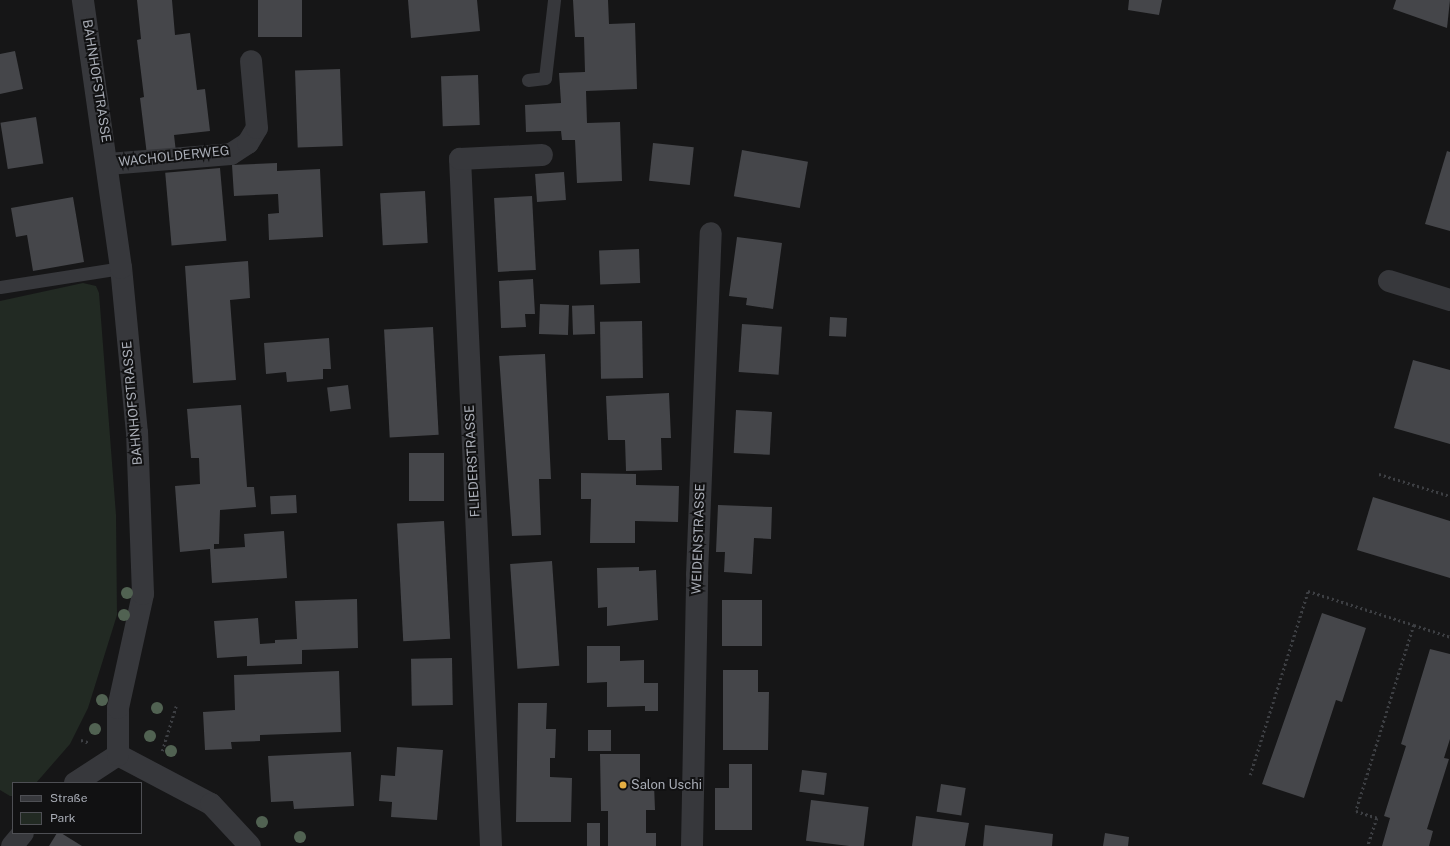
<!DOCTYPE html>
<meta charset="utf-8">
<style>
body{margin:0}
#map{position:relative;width:1450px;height:846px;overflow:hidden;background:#161617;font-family:"Public Sans",sans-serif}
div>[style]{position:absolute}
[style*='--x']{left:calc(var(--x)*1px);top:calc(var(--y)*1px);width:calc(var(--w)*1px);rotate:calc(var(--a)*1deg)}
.green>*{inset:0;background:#222a23}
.building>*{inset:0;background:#45464a;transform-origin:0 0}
.path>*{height:2.5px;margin-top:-1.25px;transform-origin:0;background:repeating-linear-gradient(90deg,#3d3f43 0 2px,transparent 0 5px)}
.lane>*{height:13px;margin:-6.5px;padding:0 6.5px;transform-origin:6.5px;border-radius:6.5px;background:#37383c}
.street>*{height:22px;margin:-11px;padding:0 11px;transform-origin:11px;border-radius:11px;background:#37383c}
.trees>*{width:12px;height:12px;margin:-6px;border-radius:50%;background:#516252}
.dots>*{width:11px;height:11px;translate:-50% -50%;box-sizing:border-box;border:2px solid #111112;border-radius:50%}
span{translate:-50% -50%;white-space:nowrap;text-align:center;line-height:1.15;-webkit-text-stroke:4px #111112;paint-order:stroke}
.street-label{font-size:13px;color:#a9adb6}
.poi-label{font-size:13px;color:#a9adb6}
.left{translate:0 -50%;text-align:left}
.legend{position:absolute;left:12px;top:782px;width:130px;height:52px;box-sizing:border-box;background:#111112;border:1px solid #4e4f54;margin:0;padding:5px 7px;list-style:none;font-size:12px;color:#a9adb6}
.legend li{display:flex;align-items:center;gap:8px;height:20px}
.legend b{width:20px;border:1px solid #4e4f54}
</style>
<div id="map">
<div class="green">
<div style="clip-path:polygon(83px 283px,96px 286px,99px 293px,116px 515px,117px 615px,88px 708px,70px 744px,36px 783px,13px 783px,13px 796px,10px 796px,0 790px,0 301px)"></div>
</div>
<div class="building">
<div style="clip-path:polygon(137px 0,172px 0,175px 35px,190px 33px,197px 90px,205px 89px,210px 131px,174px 135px,176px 152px,147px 155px,140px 98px,144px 97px,137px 40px,141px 39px)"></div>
<div style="left:258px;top:0;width:44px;height:37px"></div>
<div style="clip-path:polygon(408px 0,477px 0,480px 31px,411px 38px)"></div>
<div style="clip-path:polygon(573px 0,608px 0,609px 24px,635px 23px,637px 89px,586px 91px,587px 123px,620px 122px,622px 181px,577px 183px,575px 140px,562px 140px,561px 131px,526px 132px,525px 105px,561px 103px,559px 73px,585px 72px,584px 37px,575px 37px)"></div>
<div style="clip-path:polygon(1129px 0,1162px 0,1159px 15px,1128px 10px)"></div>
<div style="clip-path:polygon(1396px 0,1450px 0,1447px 28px,1393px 9px)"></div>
<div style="clip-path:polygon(15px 51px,23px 89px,0 94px,0 54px)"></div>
<div style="left:340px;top:69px;width:77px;height:45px;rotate:88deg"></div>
<div style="left:478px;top:75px;width:50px;height:37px;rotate:88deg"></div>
<div style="left:36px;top:117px;width:47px;height:36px;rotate:81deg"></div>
<div style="left:653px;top:143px;width:41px;height:38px;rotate:6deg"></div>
<div style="left:742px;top:150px;width:67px;height:47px;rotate:10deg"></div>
<div style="clip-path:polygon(1447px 151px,1450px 152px,1450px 231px,1425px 224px)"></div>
<div style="clip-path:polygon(277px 163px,277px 171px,320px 169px,323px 237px,269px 240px,268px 214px,279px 213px,278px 194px,234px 196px,232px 165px)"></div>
<div style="left:220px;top:168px;width:73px;height:55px;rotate:85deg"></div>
<div style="left:564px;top:172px;width:28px;height:29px;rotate:86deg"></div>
<div style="left:425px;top:191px;width:52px;height:45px;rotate:87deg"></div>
<div style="left:532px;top:196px;width:74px;height:38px;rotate:87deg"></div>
<div style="clip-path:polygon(73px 197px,84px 262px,33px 271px,27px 235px,16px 237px,11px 208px)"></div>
<div style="clip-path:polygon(737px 237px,782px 243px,773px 309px,746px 305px,747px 298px,729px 296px)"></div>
<div style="left:639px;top:249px;width:34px;height:40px;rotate:88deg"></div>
<div style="clip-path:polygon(248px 261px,250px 298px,230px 300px,236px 380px,193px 383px,185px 266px)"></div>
<div style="clip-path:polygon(533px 279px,535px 314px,525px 314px,526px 327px,501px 328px,499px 281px)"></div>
<div style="left:540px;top:304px;width:29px;height:30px;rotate:2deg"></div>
<div style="left:594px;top:305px;width:29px;height:22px;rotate:88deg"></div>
<div style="left:830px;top:317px;width:17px;height:19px;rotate:3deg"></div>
<div style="left:642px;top:321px;width:57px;height:42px;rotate:89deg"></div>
<div style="left:742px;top:324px;width:40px;height:48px;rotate:4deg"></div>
<div style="left:433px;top:327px;width:108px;height:49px;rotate:87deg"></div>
<div style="clip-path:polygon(329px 338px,331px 369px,323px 369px,323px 379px,287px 382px,286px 372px,266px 374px,264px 343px)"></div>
<div style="clip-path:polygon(545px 354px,551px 479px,539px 479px,541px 535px,512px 536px,499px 356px)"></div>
<div style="clip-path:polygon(1413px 360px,1450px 370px,1450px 444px,1394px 428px)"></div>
<div style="left:348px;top:385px;width:24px;height:21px;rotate:83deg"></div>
<div style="clip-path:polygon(669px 393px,671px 438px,661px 438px,662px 470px,626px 471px,625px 440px,608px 440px,606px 396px)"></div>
<div style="clip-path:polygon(241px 405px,247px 487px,254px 487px,256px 507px,220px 510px,219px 544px,214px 544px,214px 549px,245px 547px,244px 534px,284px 531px,287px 578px,212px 583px,210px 549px,180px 552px,175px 486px,200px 484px,199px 458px,191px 458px,187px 409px)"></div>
<div style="left:736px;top:410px;width:36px;height:43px;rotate:3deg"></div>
<div style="left:444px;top:453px;width:48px;height:35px;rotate:90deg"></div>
<div style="clip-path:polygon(581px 473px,636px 474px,636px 485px,679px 486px,678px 522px,635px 521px,635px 543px,590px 543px,591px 499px,581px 499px)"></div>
<div style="left:296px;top:495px;width:18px;height:26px;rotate:87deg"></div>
<div style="clip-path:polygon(1373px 497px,1450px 521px,1450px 578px,1357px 550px)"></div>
<div style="clip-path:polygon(718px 505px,772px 507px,771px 539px,754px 538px,752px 574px,724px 572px,725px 552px,716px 552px)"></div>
<div style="left:444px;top:521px;width:118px;height:47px;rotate:87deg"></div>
<div style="left:552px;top:561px;width:105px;height:42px;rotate:86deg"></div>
<div style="clip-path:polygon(639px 567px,639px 571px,656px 570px,658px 620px,607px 626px,607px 607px,598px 608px,597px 568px)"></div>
<div style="clip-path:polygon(357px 599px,358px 648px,302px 650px,302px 664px,247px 666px,247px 656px,217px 658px,214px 621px,258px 618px,260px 644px,275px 643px,275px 640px,297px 639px,295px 601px)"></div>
<div style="left:722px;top:600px;width:40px;height:46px"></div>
<div style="clip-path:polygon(1322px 613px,1366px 628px,1342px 702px,1336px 700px,1304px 798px,1262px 784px)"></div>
<div style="clip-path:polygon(587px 646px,620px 646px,620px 661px,644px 660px,644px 683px,658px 683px,658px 711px,645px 711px,645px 706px,607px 707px,607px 682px,587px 683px)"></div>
<div style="clip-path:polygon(1430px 649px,1450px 654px,1450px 739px,1444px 758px,1449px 759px,1427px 829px,1433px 831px,1429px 846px,1382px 846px,1390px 818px,1384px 816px,1406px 746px,1401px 744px)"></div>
<div style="left:452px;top:658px;width:47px;height:41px;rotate:89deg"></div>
<div style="clip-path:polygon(723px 670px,758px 670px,758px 692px,769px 692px,768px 750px,723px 750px)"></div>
<div style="clip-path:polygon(339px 671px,341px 732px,260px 735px,260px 741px,231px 742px,232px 749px,205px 750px,203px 712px,235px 710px,234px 675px)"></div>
<div style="clip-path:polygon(518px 703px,547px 703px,546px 729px,556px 729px,555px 758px,550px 758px,550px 777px,572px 778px,571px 822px,516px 822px)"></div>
<div style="left:611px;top:730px;width:21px;height:23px;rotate:90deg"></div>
<div style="clip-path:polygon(397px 747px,443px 750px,437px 820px,391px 817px,392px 802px,379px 801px,381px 775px,395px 776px)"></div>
<div style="clip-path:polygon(351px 752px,354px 806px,294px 809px,293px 801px,271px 802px,268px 756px)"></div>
<div style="clip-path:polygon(600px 754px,640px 754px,640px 784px,654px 784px,655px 810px,646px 810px,646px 833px,656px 833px,656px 846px,608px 846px,608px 811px,601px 811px)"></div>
<div style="clip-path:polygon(729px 764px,752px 764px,752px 830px,715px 830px,715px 788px,729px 788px)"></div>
<div style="left:802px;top:770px;width:25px;height:22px;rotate:7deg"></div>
<div style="left:941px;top:784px;width:25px;height:28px;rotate:9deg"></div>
<div style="left:811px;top:800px;width:58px;height:41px;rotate:7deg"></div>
<div style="clip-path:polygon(916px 816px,969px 823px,965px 846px,912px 846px)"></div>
<div style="left:587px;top:823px;width:13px;height:23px"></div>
<div style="clip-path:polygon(985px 825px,1053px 834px,1052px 846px,983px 846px)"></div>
<div style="clip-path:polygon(57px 833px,61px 833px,82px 846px,49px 846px)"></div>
<div style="clip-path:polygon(1105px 833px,1129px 837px,1128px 846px,1103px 846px)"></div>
</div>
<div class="path">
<div style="--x:1379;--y:474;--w:74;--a:17.2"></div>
<div style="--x:1414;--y:625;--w:38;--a:18"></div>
<div style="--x:81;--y:740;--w:9;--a:18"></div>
<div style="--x:162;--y:751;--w:47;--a:-72.7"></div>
<div style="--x:1250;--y:775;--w:193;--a:-72.5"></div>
<div style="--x:1308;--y:591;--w:111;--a:17.8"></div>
<div style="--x:1414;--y:625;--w:195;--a:107.3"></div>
<div style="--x:1356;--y:811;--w:22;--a:18"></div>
<div style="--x:1377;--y:818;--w:29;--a:108"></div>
</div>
<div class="lane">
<div style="--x:528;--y:80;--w:17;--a:-7"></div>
<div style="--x:545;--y:78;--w:79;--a:-83.4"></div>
<div style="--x:0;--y:287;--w:122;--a:-8.9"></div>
</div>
<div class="street">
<div style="--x:108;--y:164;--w:123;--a:-4.6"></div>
<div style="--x:231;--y:154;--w:20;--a:-33"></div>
<div style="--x:248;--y:143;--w:17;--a:-59"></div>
<div style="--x:257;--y:128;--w:67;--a:-95.1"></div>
<div style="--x:1389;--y:281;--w:64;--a:17.3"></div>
<div style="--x:118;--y:755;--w:105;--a:27.8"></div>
<div style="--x:211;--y:804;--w:57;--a:47.1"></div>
<div style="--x:75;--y:783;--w:51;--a:-33.1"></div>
<div style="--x:118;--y:755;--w:47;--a:-90"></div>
<div style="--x:118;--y:708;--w:117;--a:-77.6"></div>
<div style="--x:143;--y:594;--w:161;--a:-92.1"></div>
<div style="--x:137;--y:433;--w:166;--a:-95.5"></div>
<div style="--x:121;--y:268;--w:271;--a:-98.1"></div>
<div style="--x:12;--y:846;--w:17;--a:-50"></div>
<div style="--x:491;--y:846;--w:688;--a:-92.58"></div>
<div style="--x:460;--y:159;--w:82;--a:-2.8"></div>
<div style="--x:692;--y:846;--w:271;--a:-88.9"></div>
<div style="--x:697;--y:575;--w:342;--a:-87.7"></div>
</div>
<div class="trees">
<div style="left:127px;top:593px"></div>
<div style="left:124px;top:615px"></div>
<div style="left:102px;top:700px"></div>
<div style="left:157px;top:708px"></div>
<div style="left:95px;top:729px"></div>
<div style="left:150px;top:736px"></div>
<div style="left:171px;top:751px"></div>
<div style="left:262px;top:822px"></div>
<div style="left:300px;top:837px"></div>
</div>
<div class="dots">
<div style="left:623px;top:785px;background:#e4ae42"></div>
</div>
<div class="street-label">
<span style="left:96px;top:81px;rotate:81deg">BAHNHOFSTRASSE</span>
<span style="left:174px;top:157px;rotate:-6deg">WACHOLDERWEG</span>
<span style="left:133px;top:403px;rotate:-95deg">BAHNHOFSTRASSE</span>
<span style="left:473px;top:461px;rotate:-93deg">FLIEDERSTRASSE</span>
<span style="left:699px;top:539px;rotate:-88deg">WEIDENSTRASSE</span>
</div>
<div class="poi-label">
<span class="left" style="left:631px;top:785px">Salon Uschi</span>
</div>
<ul class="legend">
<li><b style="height:5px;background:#37383c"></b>Straße</li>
<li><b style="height:11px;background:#222a23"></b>Park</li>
</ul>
</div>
